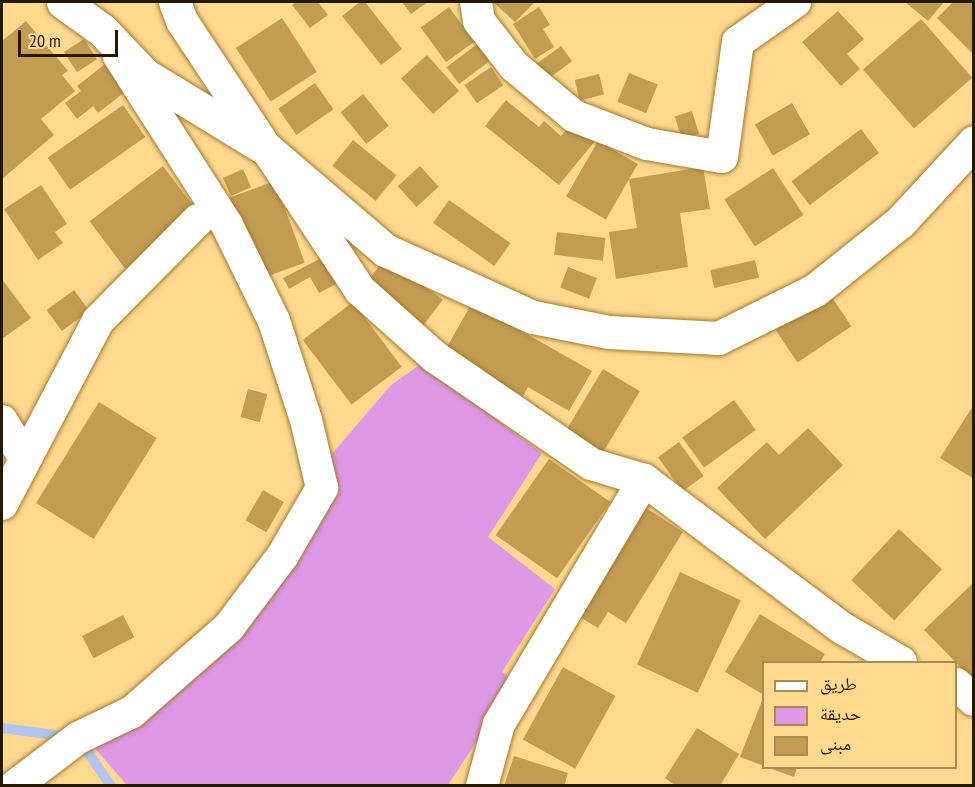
<!DOCTYPE html>
<meta charset="utf-8">
<style>
body{margin:0}
#map{position:relative;width:975px;height:787px;overflow:hidden;background:#ffd98e;font-family:"PT Sans Narrow","Noto Naskh Arabic",sans-serif}
div>[style]{position:absolute}
[style*='--x']{left:calc(var(--x)*1px);top:calc(var(--y)*1px);width:calc(var(--w)*1px);rotate:calc(var(--a)*1deg)}
.green>*{inset:0;background:#df98e6}
.stream>*{height:10px;margin:-5px;padding:0 5px;transform-origin:5px;border-radius:5px;background:#b1c5ee}
.building>*{inset:0;background:#c19d53;transform-origin:0 0}
.roads{filter:drop-shadow(0 0 2px #9f7c30) drop-shadow(0 0 2px #9f7c30)}
.street>*{height:32px;margin:-16px;padding:0 16px;transform-origin:16px;border-radius:16px;background:#fff}
.secondary>*{height:33px;margin:-16.5px;padding:0 16.5px;transform-origin:16.5px;border-radius:16.5px;background:#fff}
span{translate:-50% -50%;white-space:nowrap;text-align:center;line-height:1.15;-webkit-text-stroke:6px #ffd98e;paint-order:stroke}
.frame{position:absolute;inset:0;border:3px solid #251800;pointer-events:none}
.legend{position:absolute;left:762px;top:661px;width:195px;height:108px;box-sizing:border-box;background:#ffd98e;border:2px solid #a88c55;margin:0;padding:8px 10px;list-style:none;font-size:18px;color:#251800}
.legend li{display:flex;align-items:center;gap:12px;height:30px}
.legend b{width:30px;border:2px solid #a88c55}
.scale{position:absolute;left:18px;top:30px;width:100px;height:27px;box-sizing:border-box;border:3px solid #251800;border-top:0;padding-left:8px;font-size:18px;line-height:21px;white-space:nowrap;color:#251800;-webkit-text-stroke:4px #ffd98e;paint-order:stroke}
</style>
<div id="map">
<div class="green">
<div style="clip-path:polygon(421px 364px,542px 453px,488px 537px,555px 589px,502px 672px,516px 681px,448px 785px,127px 785px,92px 745px,233px 631px,325px 462px,391px 385px)"></div>
</div>
<div class="stream">
<div style="--x:2;--y:728;--w:77;--a:7.5"></div>
<div style="--x:78;--y:738;--w:58;--a:55.5"></div>
</div>
<div class="building">
<div style="clip-path:polygon(296px 2px,318px 2px,328px 15px,310px 28px,292px 5px)"></div>
<div style="clip-path:polygon(360px 2px,365px 2px,402px 49px,381px 65px,342px 16px)"></div>
<div style="clip-path:polygon(402px 2px,428px 2px,411px 14px)"></div>
<div style="clip-path:polygon(493px 2px,535px 2px,515px 22px)"></div>
<div style="clip-path:polygon(905px 2px,944px 2px,928px 21px)"></div>
<div style="clip-path:polygon(953px 2px,974px 2px,974px 55px,937px 18px)"></div>
<div style="left:449px;top:7px;width:43px;height:35px;rotate:54deg"></div>
<div style="clip-path:polygon(539px 7px,550px 25px,543px 29px,554px 47px,535px 59px,513px 24px)"></div>
<div style="clip-path:polygon(838px 11px,864px 39px,847px 54px,860px 69px,841px 86px,802px 42px)"></div>
<div style="left:282px;top:18px;width:64px;height:55px;rotate:57deg"></div>
<div style="left:921px;top:19px;width:78px;height:77px;rotate:49deg"></div>
<div style="clip-path:polygon(26px 21px,68px 71px,62px 75px,75px 91px,41px 119px,54px 135px,2px 179px,2px 41px)"></div>
<div style="left:84px;top:39px;width:24px;height:24px;rotate:57deg"></div>
<div style="left:480px;top:42px;width:21px;height:42px;rotate:53deg"></div>
<div style="left:561px;top:46px;width:19px;height:37px;rotate:54deg"></div>
<div style="left:427px;top:55px;width:48px;height:35px;rotate:48deg"></div>
<div style="clip-path:polygon(105px 64px,126px 91px,98px 113px,93px 106px,77px 119px,65px 103px,81px 91px,77px 86px)"></div>
<div style="left:491px;top:67px;width:22px;height:32px;rotate:56deg"></div>
<div style="left:629px;top:73px;width:31px;height:31px;rotate:22deg"></div>
<div style="left:599px;top:74px;width:21px;height:25px;rotate:76deg"></div>
<div style="left:315px;top:83px;width:32px;height:45px;rotate:55deg"></div>
<div style="left:363px;top:94px;width:41px;height:29px;rotate:51deg"></div>
<div style="clip-path:polygon(506px 100px,539px 127px,544px 121px,561px 136px,572px 123px,595px 141px,559px 185px,485px 126px)"></div>
<div style="left:792px;top:103px;width:36px;height:43px;rotate:60deg"></div>
<div style="left:123px;top:105px;width:39px;height:92px;rotate:55deg"></div>
<div style="left:692px;top:111px;width:24px;height:18px;rotate:73deg"></div>
<div style="left:861px;top:129px;width:30px;height:87px;rotate:53deg"></div>
<div style="left:353px;top:140px;width:56px;height:33px;rotate:39deg"></div>
<div style="left:598px;top:141px;width:46px;height:64px;rotate:30deg"></div>
<div style="left:163px;top:166px;width:59px;height:92px;rotate:53deg"></div>
<div style="left:420px;top:166px;width:28px;height:30px;rotate:48deg"></div>
<div style="clip-path:polygon(703px 167px,710px 209px,680px 213px,688px 267px,616px 279px,609px 232px,637px 228px,629px 179px)"></div>
<div style="left:773px;top:168px;width:56px;height:58px;rotate:57deg"></div>
<div style="left:243px;top:169px;width:20px;height:22px;rotate:66deg"></div>
<div style="left:275px;top:181px;width:87px;height:49px;rotate:70deg"></div>
<div style="clip-path:polygon(41px 185px,67px 224px,55px 232px,63px 243px,38px 260px,4px 209px)"></div>
<div style="left:449px;top:200px;width:75px;height:28px;rotate:35deg"></div>
<div style="left:557px;top:232px;width:49px;height:23px;rotate:7deg"></div>
<div style="clip-path:polygon(331px 253px,346px 279px,319px 293px,310px 277px,289px 289px,283px 278px)"></div>
<div style="left:386px;top:257px;width:71px;height:37px;rotate:37deg"></div>
<div style="left:755px;top:260px;width:18px;height:46px;rotate:77deg"></div>
<div style="left:568px;top:267px;width:31px;height:22px;rotate:21deg"></div>
<div style="clip-path:polygon(2px 279px,31px 318px,2px 339px)"></div>
<div style="left:74px;top:290px;width:26px;height:34px;rotate:54deg"></div>
<div style="left:829px;top:293px;width:40px;height:65px;rotate:56deg"></div>
<div style="left:353px;top:302px;width:81px;height:63px;rotate:53deg"></div>
<div style="clip-path:polygon(472px 303px,592px 371px,569px 411px,528px 387px,523px 396px,444px 352px)"></div>
<div style="left:603px;top:369px;width:43px;height:79px;rotate:31deg"></div>
<div style="left:248px;top:389px;width:20px;height:29px;rotate:15deg"></div>
<div style="left:734px;top:400px;width:37px;height:64px;rotate:54deg"></div>
<div style="left:99px;top:402px;width:68px;height:119px;rotate:32deg"></div>
<div style="clip-path:polygon(974px 404px,974px 479px,940px 458px)"></div>
<div style="clip-path:polygon(808px 428px,843px 465px,765px 539px,717px 488px,767px 442px,779px 455px)"></div>
<div style="left:679px;top:442px;width:42px;height:26px;rotate:54deg"></div>
<div style="left:549px;top:459px;width:75px;height:93px;rotate:35deg"></div>
<div style="left:263px;top:490px;width:24px;height:35px;rotate:30deg"></div>
<div style="clip-path:polygon(643px 506px,683px 532px,626px 623px,608px 612px,598px 628px,575px 614px)"></div>
<div style="left:899px;top:529px;width:59px;height:70px;rotate:43deg"></div>
<div style="left:680px;top:572px;width:67px;height:102px;rotate:25deg"></div>
<div style="clip-path:polygon(974px 582px,974px 681px,924px 630px)"></div>
<div style="clip-path:polygon(760px 614px,825px 654px,820px 662px,764px 662px,764px 695px,725px 672px)"></div>
<div style="left:123px;top:615px;width:25px;height:46px;rotate:63deg"></div>
<div style="left:563px;top:667px;width:60px;height:83px;rotate:29deg"></div>
<div style="clip-path:polygon(763px 698px,764px 698px,764px 766px,740px 757px)"></div>
<div style="clip-path:polygon(697px 728px,739px 754px,720px 786px,676px 786px,665px 778px)"></div>
<div style="clip-path:polygon(514px 756px,568px 773px,564px 786px,504px 786px)"></div>
<div style="clip-path:polygon(769px 768px,797px 768px,794px 777px)"></div>
</div>
<div class="roads">
<div class="street">
<div style="--x:175;--y:2;--w:20;--a:70"></div>
<div style="--x:182;--y:21;--w:323;--a:56.5"></div>
<div style="--x:360;--y:290;--w:101;--a:41.8"></div>
<div style="--x:435;--y:357;--w:189;--a:34.4"></div>
<div style="--x:591;--y:464;--w:55;--a:16.8"></div>
<div style="--x:644;--y:480;--w:247;--a:36.8"></div>
<div style="--x:842;--y:628;--w:68;--a:30"></div>
<div style="--x:476;--y:2;--w:19;--a:81"></div>
<div style="--x:479;--y:21;--w:57;--a:52.1"></div>
<div style="--x:514;--y:66;--w:78;--a:39.8"></div>
<div style="--x:574;--y:116;--w:78;--a:21"></div>
<div style="--x:647;--y:144;--w:76;--a:9.8"></div>
<div style="--x:722;--y:157;--w:116;--a:-82.1"></div>
<div style="--x:738;--y:42;--w:70;--a:-35.1"></div>
<div style="--x:2;--y:421;--w:42;--a:58.6"></div>
<div style="--x:2;--y:504;--w:207;--a:-62.3"></div>
<div style="--x:98;--y:321;--w:142;--a:-45.3"></div>
<div style="--x:956;--y:684;--w:24;--a:42"></div>
<div style="--x:15;--y:786;--w:79;--a:-37.3"></div>
<div style="--x:78;--y:738;--w:60;--a:-25.7"></div>
<div style="--x:132;--y:712;--w:129;--a:-41.2"></div>
<div style="--x:229;--y:627;--w:90;--a:-53.1"></div>
<div style="--x:283;--y:555;--w:78;--a:-59.8"></div>
<div style="--x:322;--y:488;--w:70;--a:-103.2"></div>
<div style="--x:306;--y:420;--w:104;--a:-107.9"></div>
<div style="--x:274;--y:321;--w:107;--a:-116.1"></div>
<div style="--x:227;--y:225;--w:201;--a:-122.6"></div>
<div style="--x:482;--y:786;--w:64;--a:-74.7"></div>
<div style="--x:499;--y:724;--w:284;--a:-59.3"></div>
</div>
<div class="secondary">
<div style="--x:63;--y:2;--w:48;--a:35.7"></div>
<div style="--x:102;--y:30;--w:62;--a:46.3"></div>
<div style="--x:145;--y:75;--w:144;--a:31.4"></div>
<div style="--x:268;--y:150;--w:154;--a:40.5"></div>
<div style="--x:385;--y:250;--w:162;--a:24.4"></div>
<div style="--x:533;--y:317;--w:77;--a:11.2"></div>
<div style="--x:609;--y:332;--w:109;--a:3.2"></div>
<div style="--x:718;--y:338;--w:108;--a:-26.3"></div>
<div style="--x:815;--y:290;--w:109;--a:-38.7"></div>
<div style="--x:900;--y:222;--w:109;--a:-47.2"></div>
</div>
</div>
<div class="frame"></div>
<ul class="legend">
<li><b style="height:8px;background:#fff"></b>طريق</li>
<li><b style="height:16px;background:#df98e6"></b>حديقة</li>
<li><b style="height:16px;background:#c19d53"></b>مبنى</li>
</ul>
<div class="scale">20 m</div>
</div>
